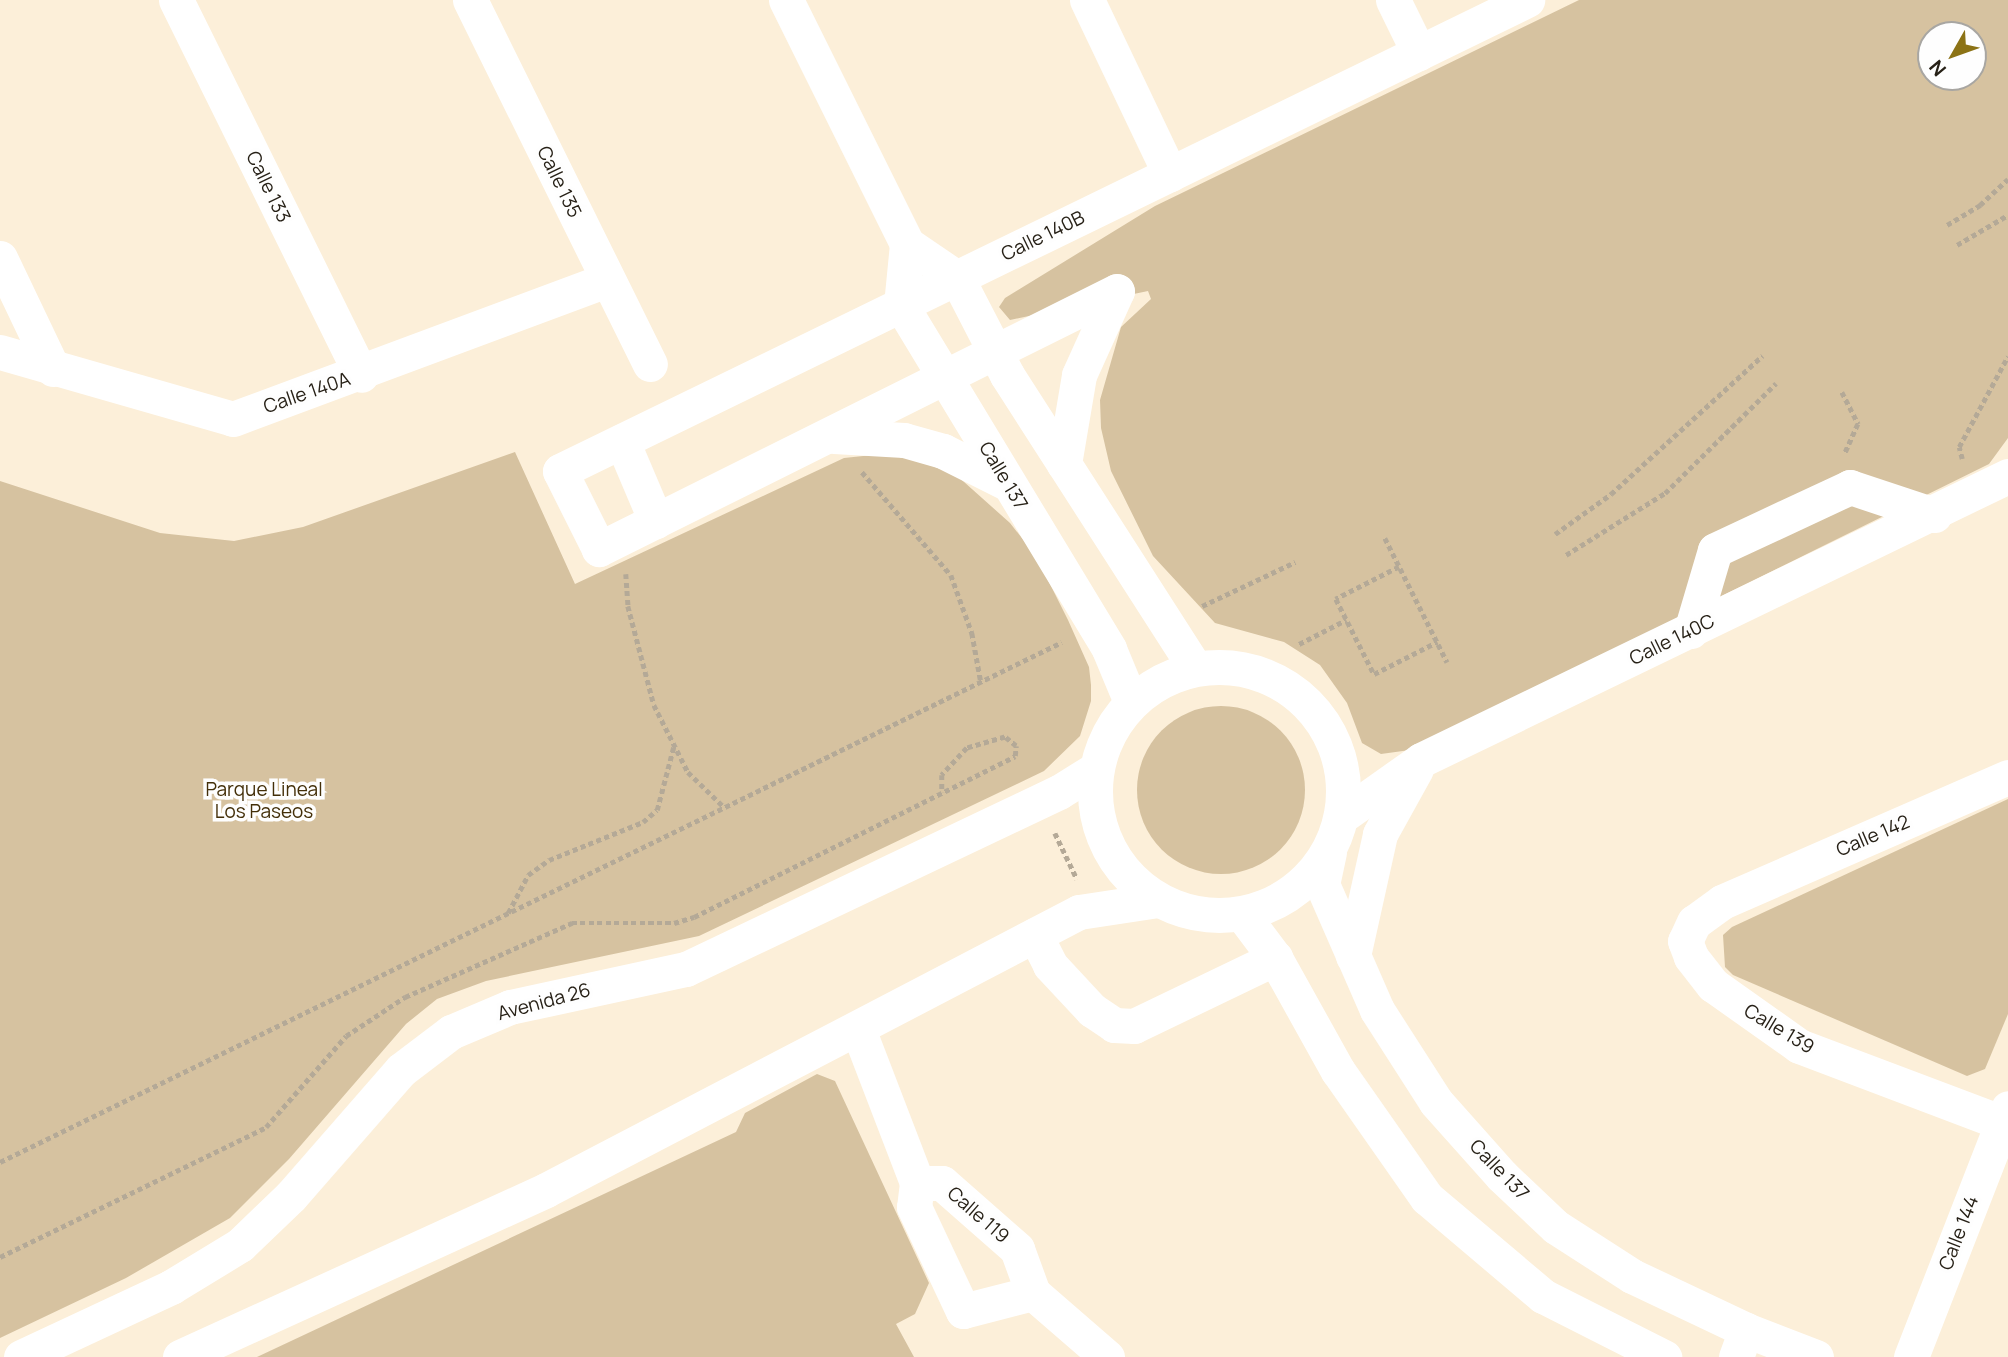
<!DOCTYPE html>
<style>
body{margin:0}
#map{position:relative;width:2008px;height:1357px;overflow:hidden;background:#fcefd9;font-family:Manrope,sans-serif}
div>[style]{position:absolute}
[style*='--x']{left:calc(var(--x)*1px);top:calc(var(--y)*1px);width:calc(var(--w)*1px);rotate:calc(var(--a)*1deg)}
.green>*{inset:0;background:#d6c2a0}
.round{border-radius:50%}
.path>*{height:4.5px;margin-top:-2.25px;transform-origin:0;background:repeating-linear-gradient(90deg,#b4a997 0 5px,transparent 0 8.5px)}
.minor>*{height:35px;margin:-17.5px;padding:0 17.5px;transform-origin:17.5px;border-radius:17.5px;background:#fff}
.minor>.ring{margin:-17.5px;padding:0;box-sizing:content-box;background:none;border:35px solid #fff;border-radius:50%}
span{translate:-50% -50%;white-space:nowrap;text-align:center;line-height:1.15;-webkit-text-stroke:7px #fefefe;paint-order:stroke}
.street-label{font-size:19px;color:#272117}
.park-label{font-size:19px;color:#432f09}
.north{position:absolute;left:1917px;top:21px;width:70px;height:70px;box-sizing:border-box;background:#fefefe;border:2px solid #a8a6a2;border-radius:50%;rotate:230deg;font-size:19px;font-weight:700;line-height:28px;text-align:center;color:#272117}
.north::after{content:'';display:block;margin:auto;width:24px;height:32px;background:#8c7316;clip-path:polygon(50% 0,100% 100%,50% 72%,0 100%)}
</style>
<div id="map">
<div class="green">
<div style="clip-path:polygon(evenodd,1579px 0,2008px 0,2008px 438px,1989px 464px,1410px 750px,1381px 754px,1362px 743px,1347px 703px,1320px 665px,1284px 642px,1215px 623px,1153px 556px,1111px 471px,1101px 428px,1100px 400px,1121px 327px,1151px 299px,1148px 291px,1010px 320px,999px 307px,1005px 298px,1155px 206px,1579px 0,1931px 35px,1973px 35px,1973px 77px,1931px 77px,1931px 35px)"></div>
<div style="clip-path:polygon(515px 452px,575px 584px,844px 458px,892px 453px,954px 473px,1010px 523px,1036px 556px,1068px 620px,1089px 667px,1091px 685px,1091px 701px,1080px 736px,1044px 771px,699px 936px,486px 981px,437px 999px,406px 1024px,289px 1159px,230px 1218px,126px 1278px,0 1338px,0 481px,160px 533px,234px 541px,303px 527px)"></div>
<div class="round" style="left:1137px;top:706px;width:168px;height:168px"></div>
<div style="clip-path:polygon(2008px 799px,2008px 1014px,1985px 1069px,1967px 1076px,1733px 975px,1725px 967px,1723px 935px,1732px 927px)"></div>
<div style="clip-path:polygon(817px 1074px,835px 1081px,929px 1283px,915px 1314px,896px 1324px,914px 1357px,257px 1357px,736px 1132px,745px 1113px)"></div>
</div>
<div class="path">
<div style="--x:1947;--y:225;--w:39;--a:-31"></div>
<div style="--x:1980;--y:205;--w:38;--a:-43"></div>
<div style="--x:1957;--y:245;--w:59;--a:-30.5"></div>
<div style="--x:1842;--y:392;--w:36;--a:63"></div>
<div style="--x:1858;--y:424;--w:32;--a:114"></div>
<div style="--x:1962;--y:459;--w:12;--a:-104"></div>
<div style="--x:1959;--y:447;--w:103;--a:-61.7"></div>
<div style="--x:862;--y:472;--w:136;--a:49.2"></div>
<div style="--x:951;--y:575;--w:62;--a:70.1"></div>
<div style="--x:972;--y:633;--w:50;--a:79.6"></div>
<div style="--x:1555;--y:534;--w:69;--a:-35.5"></div>
<div style="--x:1611;--y:494;--w:205;--a:-42.4"></div>
<div style="--x:1385;--y:538;--w:139;--a:63.4"></div>
<div style="--x:1566;--y:555;--w:117;--a:-32.1"></div>
<div style="--x:1665;--y:493;--w:156;--a:-44.7"></div>
<div style="--x:1399;--y:567;--w:71;--a:153.1"></div>
<div style="--x:1336;--y:599;--w:84;--a:63.1"></div>
<div style="--x:1374;--y:674;--w:71;--a:-26.9"></div>
<div style="--x:626;--y:574;--w:32;--a:86"></div>
<div style="--x:628;--y:606;--w:102;--a:75.3"></div>
<div style="--x:654;--y:705;--w:75;--a:63.1"></div>
<div style="--x:688;--y:772;--w:50;--a:44.2"></div>
<div style="--x:1202;--y:606;--w:103;--a:-25.3"></div>
<div style="--x:1299;--y:644;--w:53;--a:-27.1"></div>
<div style="--x:1055;--y:833;--w:51;--a:64.4"></div>
<div style="--x:508;--y:913;--w:43;--a:-62.2"></div>
<div style="--x:528;--y:875;--w:26;--a:-36"></div>
<div style="--x:549;--y:860;--w:101;--a:-22"></div>
<div style="--x:643;--y:822;--w:18;--a:-41"></div>
<div style="--x:657;--y:810;--w:67;--a:-75.3"></div>
<div style="--x:0;--y:1162;--w:1182;--a:-26.09"></div>
<div style="--x:0;--y:1257;--w:296;--a:-26"></div>
<div style="--x:266;--y:1127;--w:121;--a:-48.7"></div>
<div style="--x:346;--y:1036;--w:71;--a:-33.5"></div>
<div style="--x:405;--y:997;--w:183;--a:-23.9"></div>
<div style="--x:572;--y:923;--w:102;--a:0"></div>
<div style="--x:674;--y:923;--w:21;--a:-17"></div>
<div style="--x:694;--y:917;--w:359;--a:-26.6"></div>
<div style="--x:1015;--y:756;--w:10;--a:-84"></div>
<div style="--x:1016;--y:746;--w:14;--a:-141"></div>
<div style="--x:1005;--y:737;--w:40;--a:164"></div>
<div style="--x:967;--y:748;--w:37;--a:133"></div>
<div style="--x:942;--y:775;--w:17;--a:90"></div>
</div>
<div class="minor">
<div style="--x:176;--y:0;--w:418;--a:63.7"></div>
<div style="--x:470;--y:0;--w:406;--a:63.7"></div>
<div style="--x:786;--y:0;--w:272;--a:63.6"></div>
<div style="--x:907;--y:244;--w:60;--a:34.2"></div>
<div style="--x:957;--y:278;--w:109;--a:62.7"></div>
<div style="--x:1007;--y:375;--w:348;--a:57.3"></div>
<div style="--x:1087;--y:0;--w:193;--a:64.5"></div>
<div style="--x:1393;--y:0;--w:59;--a:63.9"></div>
<div style="--x:907;--y:244;--w:61;--a:95.6"></div>
<div style="--x:901;--y:305;--w:402;--a:58.8"></div>
<div style="--x:1109;--y:649;--w:57;--a:67.5"></div>
<div style="--x:0;--y:258;--w:123;--a:64.5"></div>
<div style="--x:1117;--y:291;--w:579;--a:153.52"></div>
<div style="--x:599;--y:549;--w:87;--a:-116.6"></div>
<div style="--x:560;--y:471;--w:1076;--a:-25.97"></div>
<div style="--x:0;--y:352;--w:242;--a:16"></div>
<div style="--x:233;--y:419;--w:399;--a:-20.4"></div>
<div style="--x:834;--y:436;--w:70;--a:3.3"></div>
<div style="--x:904;--y:440;--w:41;--a:15.8"></div>
<div style="--x:943;--y:451;--w:72;--a:26.6"></div>
<div style="--x:622;--y:441;--w:87;--a:67"></div>
<div style="--x:1064;--y:464;--w:90;--a:-80.4"></div>
<div style="--x:1079;--y:375;--w:92;--a:-65.7"></div>
<div style="--x:1691;--y:631;--w:84;--a:-73.5"></div>
<div style="--x:1715;--y:550;--w:149;--a:-25"></div>
<div style="--x:1850;--y:487;--w:89;--a:18.4"></div>
<div class="ring" style="left:1095px;top:667px;width:213px;height:213px"></div>
<div style="--x:2008;--y:777;--w:312;--a:156.4"></div>
<div style="--x:1722;--y:902;--w:34;--a:144"></div>
<div style="--x:1694;--y:922;--w:21;--a:115"></div>
<div style="--x:1685;--y:941;--w:17;--a:69"></div>
<div style="--x:1691;--y:957;--w:36;--a:52"></div>
<div style="--x:1713;--y:985;--w:105;--a:35.3"></div>
<div style="--x:1799;--y:1046;--w:223;--a:20.7"></div>
<div style="--x:1342;--y:816;--w:97;--a:-35.3"></div>
<div style="--x:1421;--y:760;--w:652;--a:-25.82"></div>
<div style="--x:1329;--y:852;--w:33;--a:102"></div>
<div style="--x:1322;--y:884;--w:137;--a:66.4"></div>
<div style="--x:1377;--y:1010;--w:109;--a:57.3"></div>
<div style="--x:1436;--y:1102;--w:99;--a:48.3"></div>
<div style="--x:1502;--y:1176;--w:74;--a:43.4"></div>
<div style="--x:1556;--y:1227;--w:90;--a:32.8"></div>
<div style="--x:1632;--y:1276;--w:126;--a:25.3"></div>
<div style="--x:1746;--y:1330;--w:75;--a:21.1"></div>
<div style="--x:1242;--y:914;--w:55;--a:53.1"></div>
<div style="--x:1275;--y:958;--w:129;--a:60.9"></div>
<div style="--x:1338;--y:1071;--w:155;--a:55"></div>
<div style="--x:1427;--y:1198;--w:152;--a:40.2"></div>
<div style="--x:1543;--y:1296;--w:136;--a:26.8"></div>
<div style="--x:1035;--y:935;--w:34;--a:63"></div>
<div style="--x:1050;--y:965;--w:62;--a:47"></div>
<div style="--x:1092;--y:1010;--w:27;--a:34"></div>
<div style="--x:1114;--y:1025;--w:20;--a:3"></div>
<div style="--x:1134;--y:1026;--w:157;--a:-25.7"></div>
<div style="--x:1353;--y:956;--w:125;--a:-77.5"></div>
<div style="--x:1380;--y:834;--w:74;--a:-61"></div>
<div style="--x:858;--y:1029;--w:165;--a:69"></div>
<div style="--x:917;--y:1183;--w:25;--a:0"></div>
<div style="--x:942;--y:1183;--w:100;--a:41.3"></div>
<div style="--x:1017;--y:1249;--w:47;--a:70"></div>
<div style="--x:1033;--y:1293;--w:98;--a:40.9"></div>
<div style="--x:917;--y:1183;--w:24;--a:97"></div>
<div style="--x:914;--y:1207;--w:115;--a:64.8"></div>
<div style="--x:963;--y:1311;--w:72;--a:-14.4"></div>
<div style="--x:21;--y:1357;--w:166;--a:-25"></div>
<div style="--x:171;--y:1287;--w:81;--a:-31.3"></div>
<div style="--x:240;--y:1245;--w:71;--a:-43.9"></div>
<div style="--x:291;--y:1196;--w:167;--a:-48.9"></div>
<div style="--x:401;--y:1070;--w:63;--a:-37.2"></div>
<div style="--x:451;--y:1032;--w:64;--a:-23"></div>
<div style="--x:510;--y:1007;--w:180;--a:-12.2"></div>
<div style="--x:686;--y:969;--w:413;--a:-25.4"></div>
<div style="--x:1059;--y:792;--w:44;--a:-31.9"></div>
<div style="--x:180;--y:1357;--w:402;--a:-24.5"></div>
<div style="--x:546;--y:1190;--w:601;--a:-27.55"></div>
<div style="--x:1079;--y:912;--w:80;--a:-8.6"></div>
<div style="--x:1736;--y:1357;--w:29;--a:-70"></div>
<div style="--x:1911;--y:1357;--w:267;--a:-68.7"></div>
</div>
<div class="street-label">
<span style="left:559px;top:182px;rotate:64deg">Calle 135</span>
<span style="left:268px;top:187px;rotate:64deg">Calle 133</span>
<span style="left:1043px;top:236px;rotate:-26deg">Calle 140B</span>
<span style="left:307px;top:393px;rotate:-19deg">Calle 140A</span>
<span style="left:1003px;top:476px;rotate:59deg">Calle 137</span>
<span style="left:1672px;top:640px;rotate:-26deg">Calle 140C</span>
<span style="left:1873px;top:836px;rotate:-23deg">Calle 142</span>
<span style="left:544px;top:1002px;rotate:-15deg">Avenida 26</span>
<span style="left:1779px;top:1029px;rotate:31deg">Calle 139</span>
<span style="left:1499px;top:1170px;rotate:46deg">Calle 137</span>
<span style="left:978px;top:1215px;rotate:41deg">Calle 119</span>
<span style="left:1959px;top:1233px;rotate:-69deg">Calle 144</span>
</div>
<div class="park-label">
<span style="left:264px;top:801px">Parque Lineal<br>Los Paseos</span>
</div>
<div class="north">N</div>
</div>
